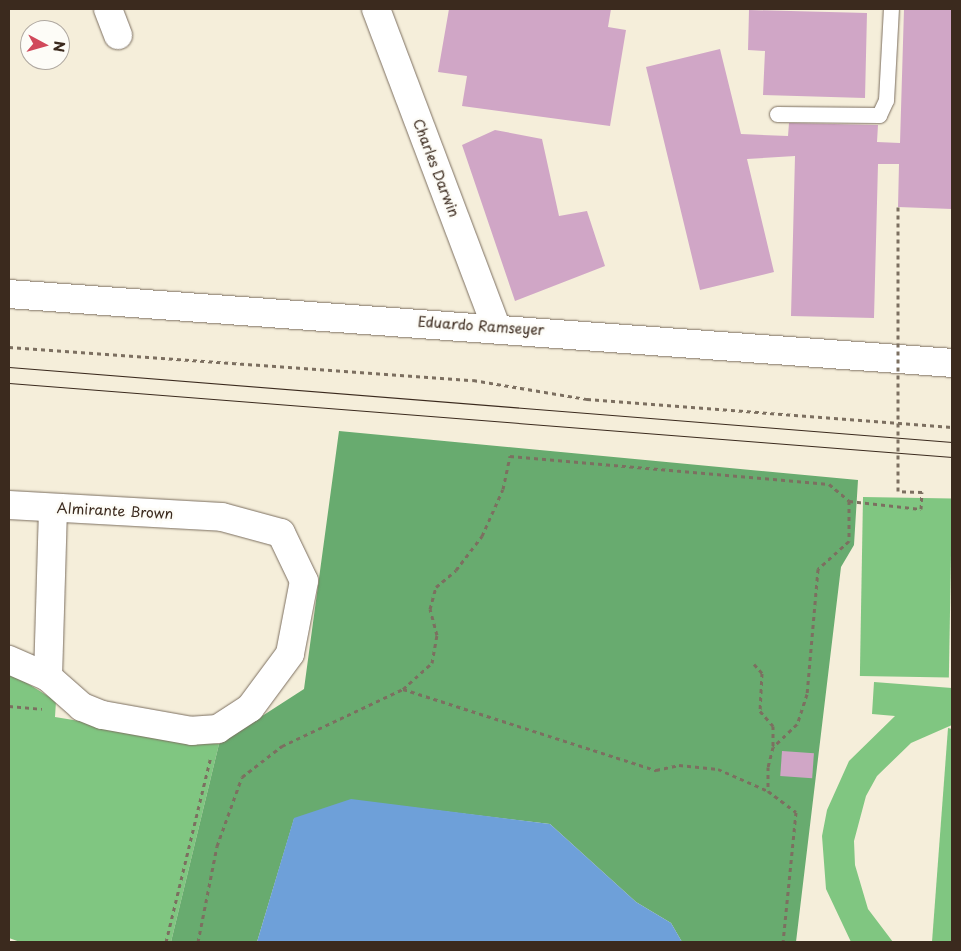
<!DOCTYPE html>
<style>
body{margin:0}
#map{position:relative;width:961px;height:951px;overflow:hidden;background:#f5eeda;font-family:"Playpen Sans",sans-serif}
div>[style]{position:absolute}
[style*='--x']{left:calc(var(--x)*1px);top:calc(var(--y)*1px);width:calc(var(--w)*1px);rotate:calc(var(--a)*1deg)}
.green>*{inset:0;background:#80c681;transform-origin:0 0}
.forest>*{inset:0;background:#68ab6f}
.water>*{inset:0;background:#6ea0d9}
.building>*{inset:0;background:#d0a6c6;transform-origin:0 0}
.path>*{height:3px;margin-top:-1.5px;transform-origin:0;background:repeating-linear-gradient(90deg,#7c6f60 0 4px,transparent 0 8px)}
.roads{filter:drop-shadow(0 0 1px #7c6f60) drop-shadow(0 0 1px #7c6f60)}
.lane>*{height:15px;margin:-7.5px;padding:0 7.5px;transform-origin:7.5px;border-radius:7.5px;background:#fff}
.street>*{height:28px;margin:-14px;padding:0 14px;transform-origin:14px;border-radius:14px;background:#fff}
.tram>*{height:1px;margin:-0.5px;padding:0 0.5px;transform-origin:0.5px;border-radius:0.5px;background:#3b2a1e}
.path-bridge>*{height:3px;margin-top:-1.5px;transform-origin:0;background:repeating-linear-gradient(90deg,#7c6f60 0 4px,transparent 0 8px)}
span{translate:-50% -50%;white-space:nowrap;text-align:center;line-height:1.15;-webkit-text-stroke:5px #fdfcf7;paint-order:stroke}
.street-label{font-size:14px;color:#3b2a1e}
.frame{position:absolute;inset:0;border:10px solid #3b2a1e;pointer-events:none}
.north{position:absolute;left:20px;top:20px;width:50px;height:50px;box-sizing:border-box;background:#fdfcf7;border:1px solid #afa8a0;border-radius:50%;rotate:96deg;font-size:14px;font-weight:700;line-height:20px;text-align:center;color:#3b2a1e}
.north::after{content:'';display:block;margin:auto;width:18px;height:22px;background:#d1495b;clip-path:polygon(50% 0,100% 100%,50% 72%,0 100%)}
</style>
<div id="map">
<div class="green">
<div style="left:863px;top:497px;width:89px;height:179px;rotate:1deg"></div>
<div style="clip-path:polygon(9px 672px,56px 701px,55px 717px,219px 744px,171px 942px,20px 942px,9px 938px)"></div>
<div style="clip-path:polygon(874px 682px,952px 688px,952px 725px,911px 743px,877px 776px,866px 796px,854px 841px,855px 865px,868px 909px,893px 942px,851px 942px,826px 889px,822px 836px,827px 810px,849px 761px,895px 716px,872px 714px)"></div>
<div style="clip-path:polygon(948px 728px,952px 729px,952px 942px,932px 942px)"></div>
</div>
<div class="forest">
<div style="clip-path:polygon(339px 431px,858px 480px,854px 545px,841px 567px,796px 942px,682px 942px,671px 923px,636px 902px,550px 824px,351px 800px,294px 819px,257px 942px,171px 942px,219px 744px,304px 689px)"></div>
</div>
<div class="water">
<div style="clip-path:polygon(351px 799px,550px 824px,636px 902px,671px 923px,682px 942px,257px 942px,294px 818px)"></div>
</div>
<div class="building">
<div style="clip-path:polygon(449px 9px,611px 9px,608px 27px,626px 30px,610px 126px,462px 106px,467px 76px,438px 72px)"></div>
<div style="clip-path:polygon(904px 9px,952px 9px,952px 209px,898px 207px,899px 164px,878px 164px,874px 318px,791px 316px,795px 156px,747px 159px,774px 272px,700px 290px,646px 67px,720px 49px,741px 134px,788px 136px,789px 123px,878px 125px,877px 142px,900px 143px)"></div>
<div style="clip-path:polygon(749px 10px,867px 13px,865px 98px,763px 95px,765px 51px,748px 50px)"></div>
<div style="clip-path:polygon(495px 130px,542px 139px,559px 216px,587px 211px,605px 266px,515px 301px,462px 145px)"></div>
<div style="left:782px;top:751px;width:32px;height:25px;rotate:4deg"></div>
</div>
<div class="path">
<div style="--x:9;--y:347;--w:465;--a:4.1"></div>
<div style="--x:473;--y:380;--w:116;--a:9.5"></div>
<div style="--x:587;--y:399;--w:366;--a:4.4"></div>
<div style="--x:849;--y:501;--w:72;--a:6.3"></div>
<div style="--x:921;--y:509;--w:17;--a:-87"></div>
<div style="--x:922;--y:492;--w:24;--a:-178"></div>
<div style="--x:754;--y:664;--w:12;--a:48"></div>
<div style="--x:762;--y:673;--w:38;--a:93"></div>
<div style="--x:760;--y:711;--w:20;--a:49"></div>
<div style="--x:773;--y:726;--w:21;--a:90"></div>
<div style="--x:403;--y:689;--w:39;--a:-42"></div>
<div style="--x:432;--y:663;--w:28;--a:-80"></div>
<div style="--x:437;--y:635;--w:27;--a:-105"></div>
<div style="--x:430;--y:609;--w:23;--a:-75"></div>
<div style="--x:436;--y:587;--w:26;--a:-40"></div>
<div style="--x:456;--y:570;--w:43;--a:-52.6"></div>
<div style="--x:482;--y:536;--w:51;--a:-65.9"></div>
<div style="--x:503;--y:489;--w:34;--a:-78"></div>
<div style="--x:510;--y:456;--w:320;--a:5"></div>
<div style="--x:829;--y:484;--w:26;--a:40"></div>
<div style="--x:849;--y:501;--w:40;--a:90"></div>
<div style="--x:849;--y:541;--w:42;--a:137.9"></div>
<div style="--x:818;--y:569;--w:125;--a:95"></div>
<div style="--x:807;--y:694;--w:32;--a:108"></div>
<div style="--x:797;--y:724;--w:33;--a:136"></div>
<div style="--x:773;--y:747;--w:21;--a:104"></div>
<div style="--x:768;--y:767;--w:24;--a:90"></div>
<div style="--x:768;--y:791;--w:35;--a:37"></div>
<div style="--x:796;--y:812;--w:131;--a:95.7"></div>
<div style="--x:9;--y:706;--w:33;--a:5"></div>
<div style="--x:166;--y:942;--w:191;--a:-76.4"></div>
<div style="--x:198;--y:942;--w:98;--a:-78.8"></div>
<div style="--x:217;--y:846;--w:73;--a:-70.1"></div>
<div style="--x:242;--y:777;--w:51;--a:-37.8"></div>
<div style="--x:282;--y:746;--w:134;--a:-25.2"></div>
<div style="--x:403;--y:689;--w:266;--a:17.8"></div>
<div style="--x:656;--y:770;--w:24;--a:-12"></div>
<div style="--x:679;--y:765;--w:39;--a:6"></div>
<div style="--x:718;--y:769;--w:55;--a:23.7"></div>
</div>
<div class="roads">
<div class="lane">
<div style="--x:777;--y:114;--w:102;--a:0.6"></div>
<div style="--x:879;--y:115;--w:17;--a:-65"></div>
<div style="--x:886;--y:100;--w:91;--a:-86.9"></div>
</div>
<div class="street">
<div style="--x:108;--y:9;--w:28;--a:69"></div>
<div style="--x:376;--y:9;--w:340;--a:69.3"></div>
<div style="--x:9;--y:294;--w:946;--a:4.18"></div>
<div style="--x:9;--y:505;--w:213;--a:3.2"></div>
<div style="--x:222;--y:517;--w:61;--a:15.2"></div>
<div style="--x:281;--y:533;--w:53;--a:64.4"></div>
<div style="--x:304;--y:581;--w:74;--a:100.9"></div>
<div style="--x:290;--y:654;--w:67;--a:126.5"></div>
<div style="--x:250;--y:708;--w:38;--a:147"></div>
<div style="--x:218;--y:729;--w:26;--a:176"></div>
<div style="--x:192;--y:731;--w:91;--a:-169.9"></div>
<div style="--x:102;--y:715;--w:22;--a:-158"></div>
<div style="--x:82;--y:707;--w:45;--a:-138.6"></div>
<div style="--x:48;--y:677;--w:43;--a:-156.4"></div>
<div style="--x:48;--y:677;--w:169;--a:-88.3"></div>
</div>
</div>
<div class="tram">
<div style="--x:9;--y:367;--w:946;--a:4.55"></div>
<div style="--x:9;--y:383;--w:946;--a:4.49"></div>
</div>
<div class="path-bridge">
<div style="--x:898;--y:491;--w:284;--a:-90"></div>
</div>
<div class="street-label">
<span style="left:436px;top:168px;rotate:69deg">Charles Darwin</span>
<span style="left:481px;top:326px;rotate:4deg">Eduardo Ramseyer</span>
<span style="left:115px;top:511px;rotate:3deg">Almirante Brown</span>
</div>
<div class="frame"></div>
<div class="north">N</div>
</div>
